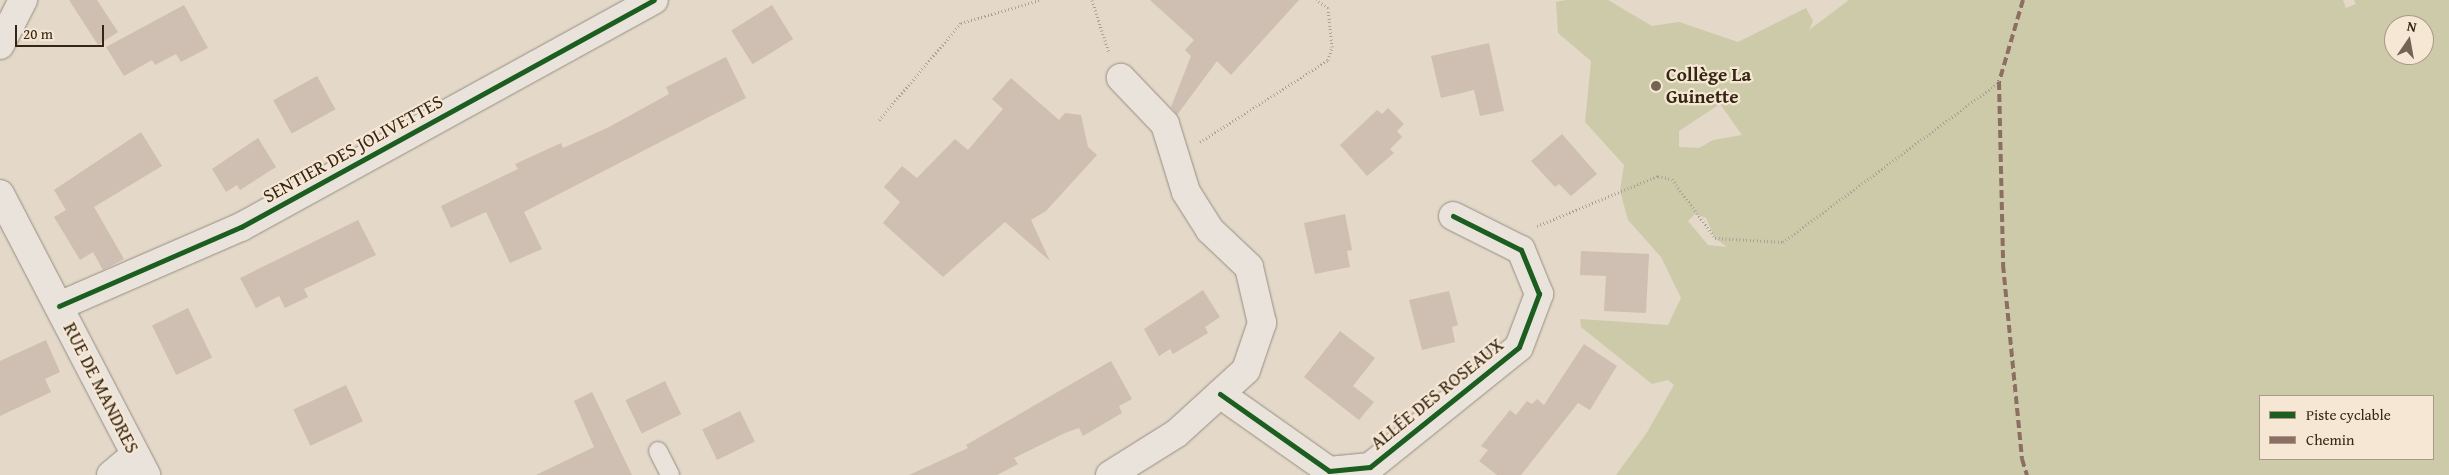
<!DOCTYPE html>
<meta charset="utf-8">
<style>
body{margin:0}
#map{position:relative;width:2449px;height:475px;overflow:hidden;background:#e4d8c8;font-family:"Gentium Book Plus",serif}
div>[style]{position:absolute}
[style*='--x']{left:calc(var(--x)*1px);top:calc(var(--y)*1px);width:calc(var(--w)*1px);rotate:calc(var(--a)*1deg)}
.green>*{inset:0;background:#cdcaa9}
.building>*{inset:0;background:#cfbeb2;transform-origin:0 0}
.path>*{height:3px;margin-top:-1.5px;transform-origin:0;background:repeating-linear-gradient(90deg,#a8a299 0 1px,transparent 0 3.5px)}
.roads{filter:drop-shadow(0 0 1px #968e82) drop-shadow(0 0 1px #968e82)}
.lane>*{height:18px;margin:-9px;padding:0 9px;transform-origin:9px;border-radius:9px;background:#e9e3dc}
.street>*{height:28px;margin:-14px;padding:0 14px;transform-origin:14px;border-radius:14px;background:#e9e3dc}
.secondary>*{height:28px;margin:-14px;padding:0 14px;transform-origin:14px;border-radius:14px;background:#e9e3dc}
.quiet>*{height:4px;margin-top:-2px;transform-origin:0;background:repeating-linear-gradient(90deg,#8d6e63 0 8px,transparent 0 12px)}
.cycleway>*{height:5px;margin:-2.5px;padding:0 2.5px;transform-origin:2.5px;border-radius:2.5px;background:#1b5e20}
.dots>*{width:14px;height:14px;translate:-50% -50%;box-sizing:border-box;border:2px solid #f5e7d4;border-radius:50%}
span{translate:-50% -50%;white-space:nowrap;text-align:center;line-height:1.15;-webkit-text-stroke:4.5px #f5e7d4;paint-order:stroke}
.poi-label{font-size:19px;color:#342612;font-weight:700}
.left{translate:0 -50%;text-align:left}
.street-label{font-size:19px;color:#342612}
.legend{position:absolute;left:2259px;top:395px;width:175px;height:65px;box-sizing:border-box;background:#f5e7d4;border:1px solid #a89a86;margin:0;padding:6px 9px;list-style:none;font-size:15px;color:#342612}
.legend li{display:flex;align-items:center;gap:10px;height:25px}
.legend b{width:25px;border:1px solid #a89a86}
.north{position:absolute;left:2384px;top:15px;width:50px;height:50px;box-sizing:border-box;background:#f5e7d4;border:1px solid #a89a86;border-radius:50%;rotate:12deg;font-size:14px;font-weight:700;line-height:20px;text-align:center;color:#342612}
.north::after{content:'';display:block;margin:auto;width:18px;height:22px;background:#726452;clip-path:polygon(50% 0,100% 100%,50% 72%,0 100%)}
.scale{position:absolute;left:15px;top:25px;width:89px;height:22px;box-sizing:border-box;border:2px solid #342612;border-top:0;padding-left:6px;font-size:15px;line-height:18px;white-space:nowrap;color:#342612;-webkit-text-stroke:4px #f5e7d4;paint-order:stroke}
</style>
<div id="map">
<div class="green">
<div style="clip-path:polygon(evenodd,1566px 0,1608px 0,1652px 26px,1679px 22px,1738px 42px,1806px 8px,1813px 21px,1809px 30px,1849px 0,2343px 0,2346px 8px,2356px 4px,2354px 0,2449px 0,2449px 475px,1616px 475px,1646px 434px,1674px 385px,1668px 380px,1652px 384px,1581px 327px,1580px 319px,1668px 325px,1681px 298px,1661px 257px,1628px 220px,1620px 191px,1624px 165px,1585px 122px,1591px 61px,1558px 33px,1556px 2px,1566px 0,2394px 25px,2424px 25px,2424px 55px,2394px 55px,2394px 25px,1566px 0,1720px 104px,1742px 135px,1713px 140px,1699px 148px,1679px 147px,1679px 131px,1720px 104px,1566px 0,1695px 214px,1706px 218px,1715px 238px,1727px 247px,1708px 245px,1688px 221px,1695px 214px,1566px 0,2260px 396px,2433px 396px,2433px 459px,2260px 459px,2260px 396px)"></div>
</div>
<div class="building">
<div style="clip-path:polygon(69px 0,97px 0,118px 32px,98px 45px)"></div>
<div style="clip-path:polygon(1150px 0,1299px 0,1231px 75px,1217px 61px,1177px 115px,1171px 107px,1191px 56px,1185px 50px,1194px 40px)"></div>
<div style="clip-path:polygon(184px 5px,208px 48px,181px 62px,176px 54px,155px 65px,152px 60px,124px 76px,106px 47px)"></div>
<div style="left:772px;top:5px;width:40px;height:48px;rotate:58deg"></div>
<div style="clip-path:polygon(1489px 43px,1504px 111px,1480px 116px,1474px 90px,1441px 98px,1431px 56px)"></div>
<div style="clip-path:polygon(726px 57px,746px 98px,524px 212px,542px 249px,510px 263px,486px 212px,451px 228px,441px 206px,518px 169px,515px 164px,561px 143px,563px 148px,609px 127px,669px 94px,666px 87px)"></div>
<div style="left:317px;top:76px;width:38px;height:50px;rotate:61deg"></div>
<div style="clip-path:polygon(1011px 78px,1059px 120px,1065px 113px,1081px 115px,1088px 147px,1097px 155px,1046px 211px,1031px 220px,1050px 261px,1005px 222px,943px 277px,883px 223px,900px 202px,884px 187px,902px 166px,917px 178px,955px 139px,968px 150px,1003px 109px,992px 99px)"></div>
<div style="clip-path:polygon(1388px 108px,1404px 124px,1397px 131px,1402px 137px,1390px 149px,1394px 153px,1367px 176px,1340px 145px,1377px 110px,1382px 114px)"></div>
<div style="clip-path:polygon(141px 132px,162px 166px,94px 207px,124px 259px,103px 270px,93px 252px,80px 260px,54px 217px,66px 210px,54px 190px)"></div>
<div style="clip-path:polygon(1562px 134px,1597px 174px,1571px 196px,1559px 184px,1555px 187px,1531px 161px)"></div>
<div style="clip-path:polygon(258px 138px,276px 167px,240px 190px,237px 185px,226px 192px,212px 169px)"></div>
<div style="clip-path:polygon(1345px 214px,1352px 250px,1347px 251px,1350px 267px,1315px 274px,1304px 223px)"></div>
<div style="clip-path:polygon(358px 220px,376px 255px,304px 289px,308px 297px,285px 308px,279px 296px,256px 308px,240px 278px)"></div>
<div style="clip-path:polygon(1581px 251px,1649px 254px,1646px 313px,1604px 311px,1606px 276px,1580px 275px)"></div>
<div style="clip-path:polygon(1203px 290px,1220px 317px,1205px 327px,1208px 333px,1173px 354px,1170px 349px,1159px 356px,1144px 329px)"></div>
<div style="clip-path:polygon(1449px 291px,1458px 325px,1452px 327px,1455px 342px,1422px 350px,1409px 300px)"></div>
<div style="left:188px;top:308px;width:55px;height:40px;rotate:64deg"></div>
<div style="clip-path:polygon(1340px 331px,1375px 358px,1353px 386px,1374px 402px,1359px 420px,1304px 377px)"></div>
<div style="clip-path:polygon(46px 340px,60px 372px,45px 379px,51px 392px,0 416px,0 361px)"></div>
<div style="clip-path:polygon(1584px 344px,1617px 366px,1590px 410px,1578px 403px,1521px 475px,1497px 475px,1479px 461px,1488px 450px,1481px 446px,1510px 410px,1516px 415px,1527px 401px,1532px 404px,1537px 399px,1544px 405px)"></div>
<div style="clip-path:polygon(1111px 361px,1132px 399px,1119px 406px,1122px 413px,1083px 436px,1079px 428px,1065px 433px,1014px 458px,1018px 464px,997px 475px,909px 475px,968px 448px,966px 445px)"></div>
<div style="left:665px;top:381px;width:37px;height:44px;rotate:64deg"></div>
<div style="left:346px;top:385px;width:40px;height:58px;rotate:65deg"></div>
<div style="clip-path:polygon(592px 392px,632px 475px,536px 475px,594px 447px,574px 401px)"></div>
<div style="left:740px;top:411px;width:34px;height:42px;rotate:64deg"></div>
</div>
<div class="path">
<div style="--x:1092;--y:0;--w:56;--a:72.2"></div>
<div style="--x:879;--y:120;--w:127;--a:-49.8"></div>
<div style="--x:961;--y:23;--w:82;--a:-16.2"></div>
<div style="--x:1200;--y:142;--w:152;--a:-32.6"></div>
<div style="--x:1328;--y:60;--w:14;--a:-73"></div>
<div style="--x:1332;--y:47;--w:39;--a:-96"></div>
<div style="--x:1328;--y:8;--w:14;--a:-144"></div>
<div style="--x:1537;--y:226;--w:131;--a:-22.5"></div>
<div style="--x:1658;--y:176;--w:14;--a:12"></div>
<div style="--x:1672;--y:179;--w:73;--a:53.9"></div>
<div style="--x:1715;--y:238;--w:68;--a:3.4"></div>
<div style="--x:1783;--y:242;--w:269;--a:-36.5"></div>
</div>
<div class="roads">
<div class="lane">
<div style="--x:658;--y:451;--w:27;--a:63"></div>
</div>
<div class="street">
<div style="--x:59;--y:306;--w:198;--a:-23.5"></div>
<div style="--x:241;--y:227;--w:471;--a:-28.8"></div>
<div style="--x:1220;--y:394;--w:133;--a:35.2"></div>
<div style="--x:1329;--y:471;--w:41;--a:-5.6"></div>
<div style="--x:1370;--y:467;--w:191;--a:-38.8"></div>
<div style="--x:1519;--y:347;--w:57;--a:-69.3"></div>
<div style="--x:1539;--y:294;--w:48;--a:-112.2"></div>
<div style="--x:1521;--y:250;--w:76;--a:-153.4"></div>
<div style="--x:111;--y:475;--w:31;--a:-40"></div>
<div style="--x:1110;--y:475;--w:79;--a:-32.1"></div>
<div style="--x:1177;--y:433;--w:93;--a:-42.4"></div>
<div style="--x:1246;--y:370;--w:50;--a:-71.2"></div>
<div style="--x:1262;--y:323;--w:57;--a:-103.1"></div>
<div style="--x:1249;--y:267;--w:54;--a:-136.5"></div>
<div style="--x:1210;--y:230;--w:45;--a:-122.3"></div>
<div style="--x:1186;--y:192;--w:71;--a:-107.2"></div>
<div style="--x:1165;--y:124;--w:64;--a:-133.7"></div>
</div>
<div class="secondary">
<div style="--x:0;--y:45;--w:51;--a:-62.9"></div>
<div style="--x:0;--y:194;--w:317;--a:62.5"></div>
</div>
</div>
<div class="quiet">
<div style="--x:2023;--y:0;--w:85;--a:106.3"></div>
<div style="--x:1999;--y:82;--w:183;--a:88.7"></div>
<div style="--x:2003;--y:265;--w:195;--a:84.4"></div>
<div style="--x:2022;--y:459;--w:17;--a:73"></div>
</div>
<div class="cycleway">
<div style="--x:59;--y:306;--w:198;--a:-23.5"></div>
<div style="--x:241;--y:227;--w:471;--a:-28.8"></div>
<div style="--x:1220;--y:394;--w:133;--a:35.2"></div>
<div style="--x:1329;--y:471;--w:41;--a:-5.6"></div>
<div style="--x:1370;--y:467;--w:191;--a:-38.8"></div>
<div style="--x:1519;--y:347;--w:57;--a:-69.3"></div>
<div style="--x:1539;--y:294;--w:48;--a:-112.2"></div>
<div style="--x:1521;--y:250;--w:76;--a:-153.4"></div>
</div>
<div class="dots">
<div style="left:1656px;top:86px;background:#726452"></div>
</div>
<div class="poi-label">
<span class="left" style="left:1666px;top:86px">Collège La<br>Guinette</span>
</div>
<div class="street-label">
<span style="left:353px;top:149px;rotate:-29deg">SENTIER DES JOLIVETTES</span>
<span style="left:101px;top:388px;rotate:63deg">RUE DE MANDRES</span>
<span style="left:1437px;top:394px;rotate:-39deg">ALLÉE DES ROSEAUX</span>
</div>
<ul class="legend">
<li><b style="height:6px;background:#1b5e20"></b>Piste cyclable</li>
<li><b style="height:6px;background:#8d6e63"></b>Chemin</li>
</ul>
<div class="north">N</div>
<div class="scale">20 m</div>
</div>
